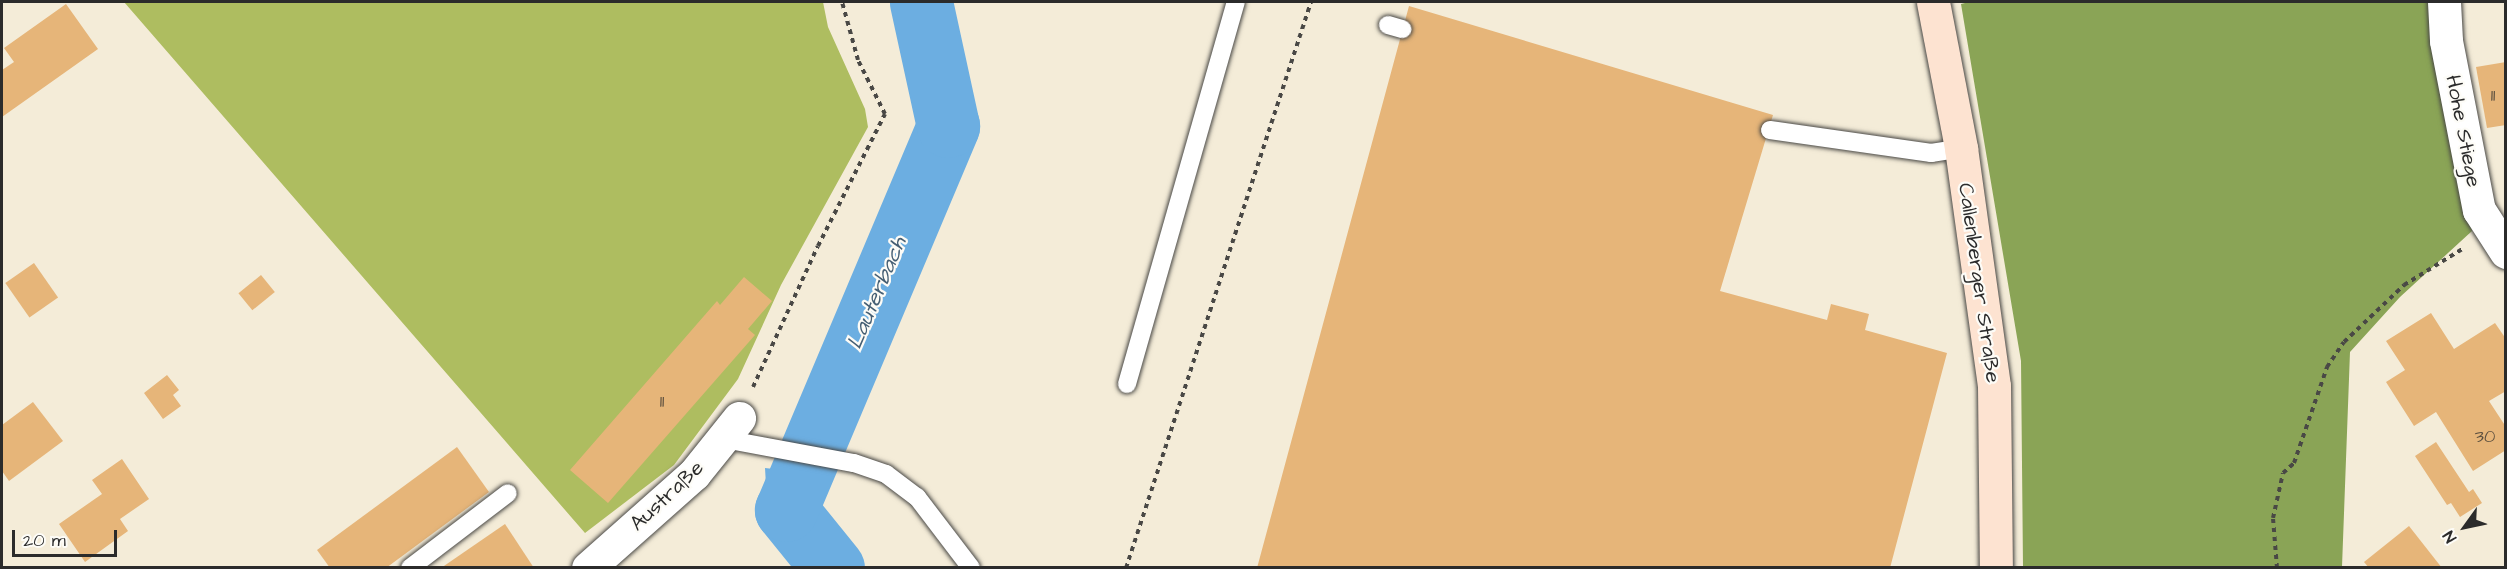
<!DOCTYPE html>
<meta charset="utf-8">
<style>
body{margin:0}
#map{position:relative;width:2507px;height:569px;overflow:hidden;background:#f4ecd8;font-family:"Architects Daughter",sans-serif}
div>[style]{position:absolute}
[style*='--x']{left:calc(var(--x)*1px);top:calc(var(--y)*1px);width:calc(var(--w)*1px);rotate:calc(var(--a)*1deg)}
.green>*{inset:0;background:#aebd60}
.forest>*{inset:0;background:#8aa456}
.water>*{inset:0;background:#6caee1}
.river>*{height:63px;margin:-31.5px;padding:0 31.5px;transform-origin:31.5px;border-radius:31.5px;background:#6caee1}
.building>*{inset:0;background:#e6b579;transform-origin:0 0}
.path>*{height:4px;margin-top:-2px;transform-origin:0;background:repeating-linear-gradient(90deg,#494845 0 4.5px,transparent 0 9px)}
.roads{filter:drop-shadow(0 0 2px #494845) drop-shadow(0 0 2px #494845)}
.lane>*{height:18px;margin:-9px;padding:0 9px;transform-origin:9px;border-radius:9px;background:#fff}
.street>*{height:33px;margin:-16.5px;padding:0 16.5px;transform-origin:16.5px;border-radius:16.5px;background:#fff}
.secondary>*{height:33px;margin:-16.5px;padding:0 16.5px;transform-origin:16.5px;border-radius:16.5px;background:#fde3d1}
span{translate:-50% -50%;white-space:nowrap;text-align:center;line-height:1.15;-webkit-text-stroke:4.5px #fdfcf7;paint-order:stroke}
.number-label{font-size:18px;color:#5a4e3e}
.number-label span{-webkit-text-stroke-width:0}
.street-label{font-size:21px;color:#2b2b2b}
.water-label{font-size:22px;color:#455f74;font-style:italic}
.frame{position:absolute;inset:0;border:3px solid #2b2b2b;pointer-events:none}
.north{position:absolute;left:2435px;top:497px;width:60px;height:60px;-webkit-text-stroke:4px #fdfcf7;paint-order:stroke;rotate:237deg;font-size:16px;font-weight:700;line-height:24px;text-align:center;color:#2b2b2b}
.north::after{content:'';display:block;margin:auto;width:21px;height:27px;background:#2b2b2b;clip-path:polygon(50% 0,100% 100%,50% 72%,0 100%)}
.scale{position:absolute;left:12px;top:530px;width:105px;height:27px;box-sizing:border-box;border:3px solid #2b2b2b;border-top:0;padding-left:8px;font-size:18px;line-height:21px;white-space:nowrap;color:#2b2b2b;-webkit-text-stroke:4px #fdfcf7;paint-order:stroke}
</style>
<div id="map">
<div class="green">
<div style="clip-path:polygon(124px 2px,823px 2px,828px 27px,865px 109px,868px 127px,781px 285px,738px 379px,674px 465px,585px 533px)"></div>
</div>
<div class="forest">
<div style="clip-path:polygon(1969px 2px,2431px 2px,2472px 231px,2400px 297px,2350px 352px,2342px 567px,2023px 567px,2021px 361px,1961px 4px)"></div>
</div>
<div class="water">
<div style="clip-path:polygon(901px 2px,938px 2px,943px 47px,914px 45px)"></div>
<div style="clip-path:polygon(765px 468px,808px 473px,825px 533px,847px 567px,795px 567px,768px 520px)"></div>
</div>
<div class="river">
<div style="--x:833;--y:568;--w:75;--a:-129"></div>
<div style="--x:786;--y:510;--w:417;--a:-67.1"></div>
<div style="--x:948;--y:126;--w:127;--a:-102.3"></div>
</div>
<div class="building">
<div style="clip-path:polygon(66px 4px,98px 49px,2px 117px,2px 70px,14px 62px,4px 48px)"></div>
<div style="clip-path:polygon(1409px 6px,1773px 115px,1720px 291px,1827px 320px,1831px 304px,1869px 314px,1865px 330px,1947px 353px,1890px 568px,1257px 568px)"></div>
<div style="clip-path:polygon(2506px 62px,2506px 125px,2487px 128px,2476px 67px)"></div>
<div style="left:34px;top:263px;width:42px;height:35px;rotate:55deg"></div>
<div style="left:261px;top:275px;width:22px;height:29px;rotate:51deg"></div>
<div style="clip-path:polygon(744px 277px,772px 301px,748px 329px,755px 335px,608px 503px,570px 470px,717px 301px,720px 305px)"></div>
<div style="clip-path:polygon(2431px 313px,2454px 349px,2495px 323px,2506px 339px,2506px 391px,2489px 401px,2506px 427px,2506px 450px,2473px 471px,2436px 412px,2414px 426px,2386px 382px,2405px 370px,2386px 341px)"></div>
<div style="clip-path:polygon(167px 375px,179px 390px,173px 395px,181px 406px,163px 419px,144px 393px)"></div>
<div style="clip-path:polygon(33px 402px,63px 441px,9px 481px,2px 471px,2px 425px)"></div>
<div style="clip-path:polygon(2436px 442px,2469px 492px,2473px 489px,2482px 503px,2460px 517px,2451px 503px,2447px 505px,2415px 456px)"></div>
<div style="clip-path:polygon(457px 447px,489px 492px,386px 568px,330px 568px,317px 550px)"></div>
<div style="clip-path:polygon(122px 459px,149px 499px,120px 519px,128px 531px,85px 562px,59px 524px,102px 494px,92px 480px)"></div>
<div style="clip-path:polygon(505px 524px,534px 568px,441px 568px)"></div>
<div style="clip-path:polygon(2409px 526px,2442px 568px,2369px 568px,2364px 562px)"></div>
</div>
<div class="path">
<div style="--x:753;--y:387;--w:155;--a:-65.3"></div>
<div style="--x:818;--y:246;--w:148;--a:-63.1"></div>
<div style="--x:885;--y:114;--w:60;--a:-116.6"></div>
<div style="--x:858;--y:60;--w:60;--a:-105.4"></div>
<div style="--x:1126;--y:568;--w:595;--a:-71.9"></div>
<div style="--x:2277;--y:568;--w:50;--a:-94.6"></div>
<div style="--x:2273;--y:518;--w:46;--a:-77.5"></div>
<div style="--x:2283;--y:473;--w:15;--a:-42"></div>
<div style="--x:2294;--y:463;--w:102;--a:-71"></div>
<div style="--x:2327;--y:367;--w:30;--a:-56"></div>
<div style="--x:2344;--y:342;--w:83;--a:-43.5"></div>
<div style="--x:2404;--y:285;--w:70;--a:-31.7"></div>
</div>
<div class="roads">
<div class="lane">
<div style="--x:1388;--y:25;--w:15;--a:16"></div>
<div style="--x:1770;--y:130;--w:163;--a:8.1"></div>
<div style="--x:1931;--y:153;--w:30;--a:-9"></div>
<div style="--x:1127;--y:384;--w:397;--a:-74.1"></div>
<div style="--x:724;--y:439;--w:132;--a:10.5"></div>
<div style="--x:854;--y:463;--w:34;--a:19"></div>
<div style="--x:886;--y:474;--w:39;--a:37"></div>
<div style="--x:917;--y:497;--w:89;--a:52.7"></div>
<div style="--x:410;--y:568;--w:123;--a:-37.4"></div>
</div>
<div class="street">
<div style="--x:2444;--y:2;--w:39;--a:87"></div>
<div style="--x:2446;--y:41;--w:172;--a:79"></div>
<div style="--x:2479;--y:210;--w:50;--a:57.3"></div>
<div style="--x:588;--y:568;--w:142;--a:-41.6"></div>
<div style="--x:694;--y:474;--w:72;--a:-51.2"></div>
</div>
<div class="secondary">
<div style="--x:1933;--y:2;--w:149;--a:79.1"></div>
<div style="--x:1961;--y:148;--w:240;--a:82.1"></div>
<div style="--x:1994;--y:386;--w:182;--a:89.4"></div>
</div>
</div>
<div class="number-label">
<span style="left:2493px;top:96px">11</span>
<span style="left:662px;top:402px">11</span>
<span style="left:2485px;top:437px">30</span>
</div>
<div class="street-label">
<span style="left:2463px;top:131px;rotate:79deg">Hohe Stiege</span>
<span style="left:1979px;top:283px;rotate:82deg">Callenberger Straße</span>
<span style="left:667px;top:496px;rotate:-43deg">Austraße</span>
</div>
<div class="water-label">
<span style="left:877px;top:293px;rotate:-67deg">Lauterbach</span>
</div>
<div class="frame"></div>
<div class="north">N</div>
<div class="scale">20 m</div>
</div>
